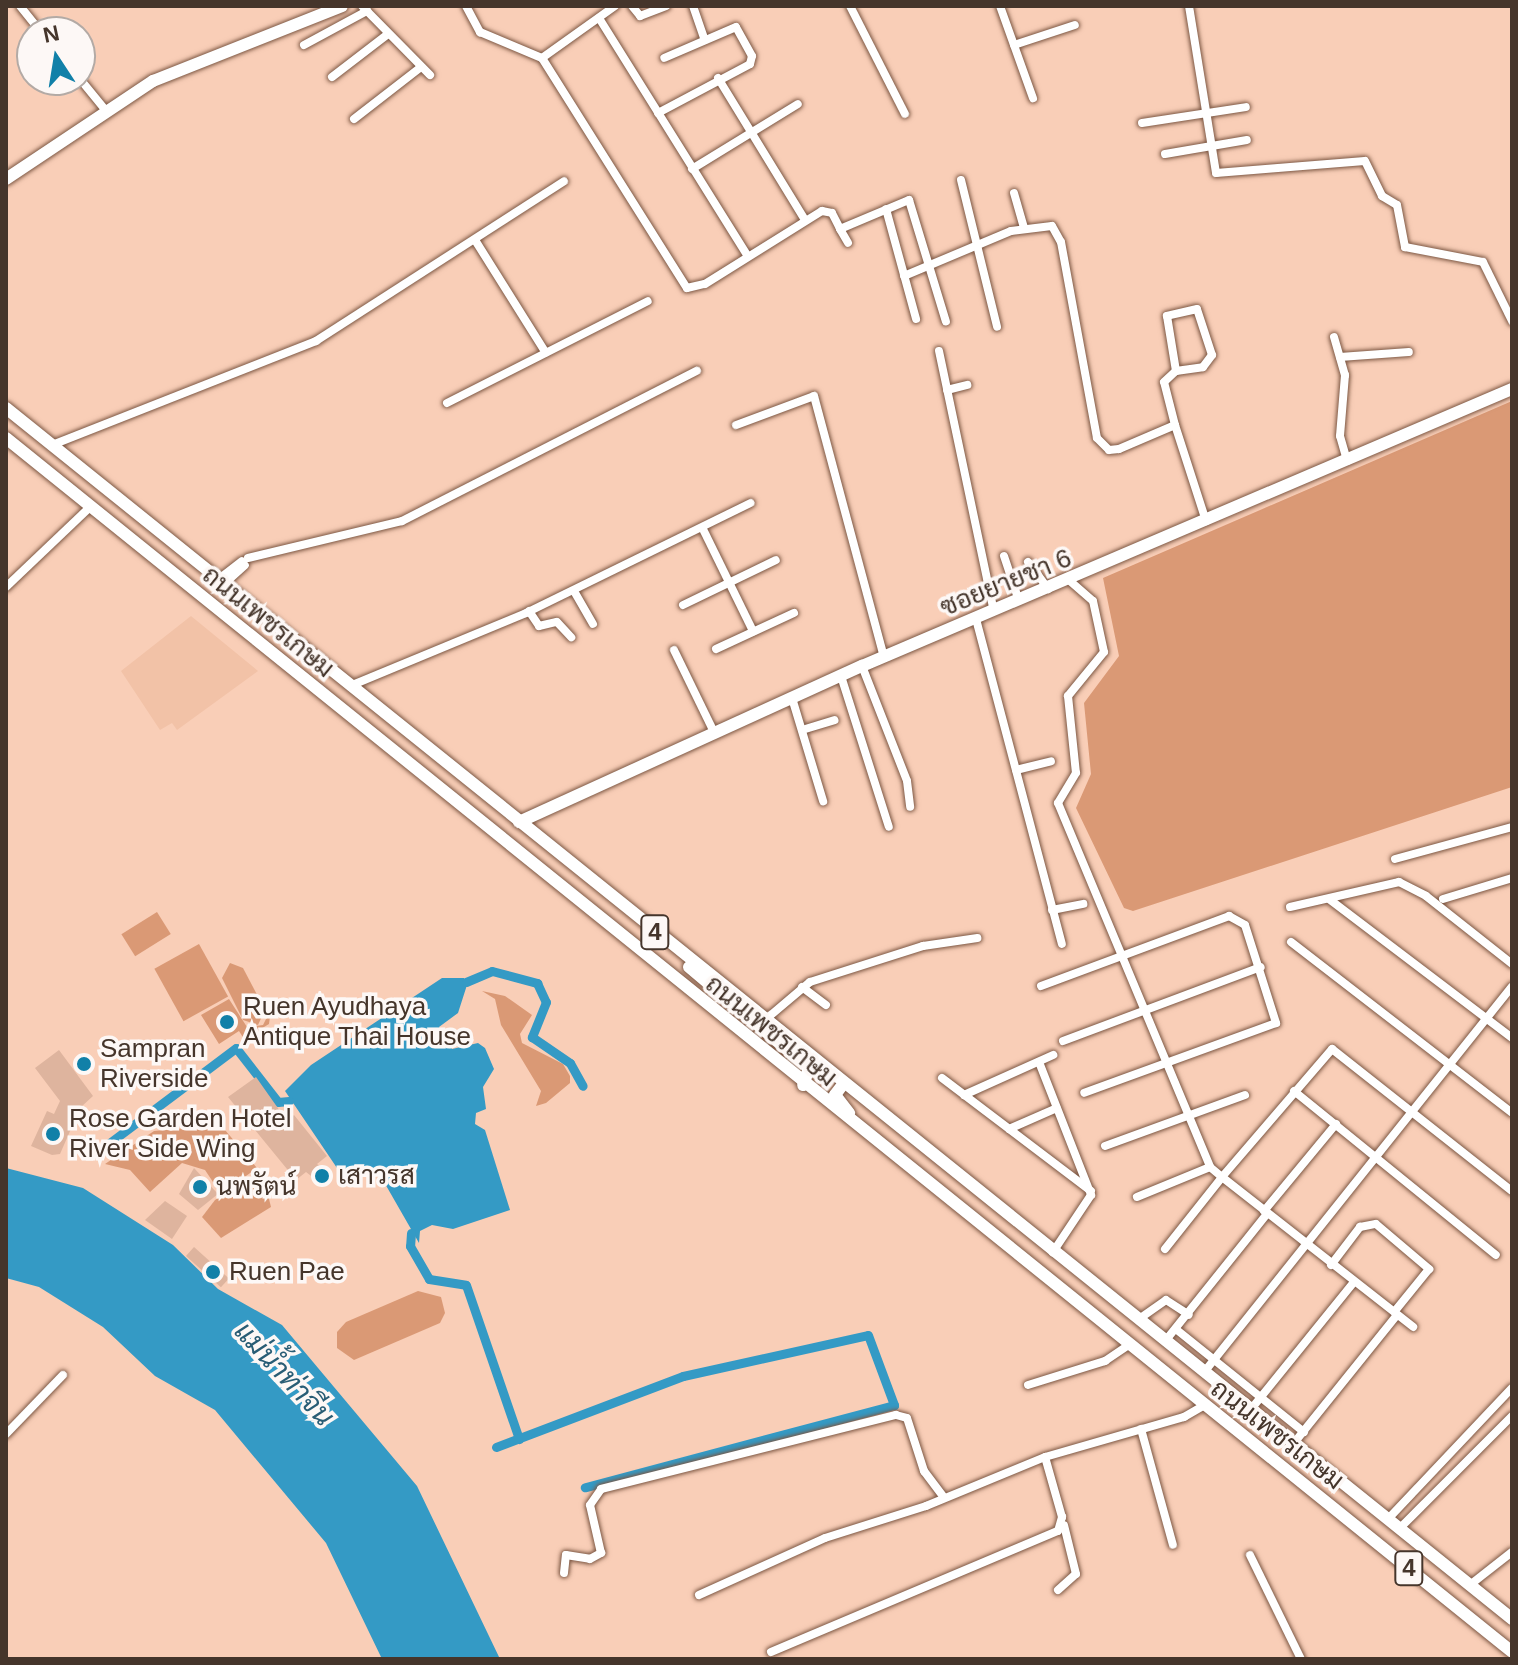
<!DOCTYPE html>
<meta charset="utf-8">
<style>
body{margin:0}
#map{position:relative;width:1518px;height:1665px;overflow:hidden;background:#f9ceb7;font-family:Helvetica,Sarabun,sans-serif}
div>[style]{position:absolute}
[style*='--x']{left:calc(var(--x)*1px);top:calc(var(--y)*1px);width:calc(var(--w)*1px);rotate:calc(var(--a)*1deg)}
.built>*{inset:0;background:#f2c2a7}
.green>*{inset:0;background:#da9975;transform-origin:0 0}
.water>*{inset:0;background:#349ac5}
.canal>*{height:9px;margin:-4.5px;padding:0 4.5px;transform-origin:4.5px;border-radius:4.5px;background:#349ac5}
.building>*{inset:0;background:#deb49e;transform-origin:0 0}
.roads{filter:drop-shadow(0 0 2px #7c5743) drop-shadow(0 0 2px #7c5743)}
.street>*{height:8px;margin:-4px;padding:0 4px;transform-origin:4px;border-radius:4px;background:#fff}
.secondary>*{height:12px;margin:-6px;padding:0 6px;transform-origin:6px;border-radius:6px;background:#fff}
.primary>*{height:12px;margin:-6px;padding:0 6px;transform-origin:6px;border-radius:6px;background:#fff}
.dots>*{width:22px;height:22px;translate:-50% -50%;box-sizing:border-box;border:4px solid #fdf8f6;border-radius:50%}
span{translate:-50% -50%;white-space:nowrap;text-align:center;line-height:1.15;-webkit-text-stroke:7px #fdf8f6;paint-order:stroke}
.shield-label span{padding:2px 6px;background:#fdf8f6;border:2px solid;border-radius:6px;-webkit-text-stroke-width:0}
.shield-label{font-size:24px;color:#45352b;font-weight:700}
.street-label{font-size:26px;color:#45352b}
.poi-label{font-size:26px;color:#45352b}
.left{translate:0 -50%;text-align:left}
.water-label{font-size:28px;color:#295d75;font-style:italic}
.frame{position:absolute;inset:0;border:8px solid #45352b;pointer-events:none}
.north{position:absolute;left:16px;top:16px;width:80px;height:80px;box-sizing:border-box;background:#fdf8f6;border:2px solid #b3aaa5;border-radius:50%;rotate:348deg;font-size:22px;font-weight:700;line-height:32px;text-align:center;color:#45352b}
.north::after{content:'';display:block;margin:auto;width:28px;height:36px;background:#1180a8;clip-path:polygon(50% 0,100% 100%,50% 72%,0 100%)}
</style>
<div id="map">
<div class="built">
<div style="clip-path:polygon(191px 616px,258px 671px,177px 730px,172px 723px,160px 730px,121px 671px)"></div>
</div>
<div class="green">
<div style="clip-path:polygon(1512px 401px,1512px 787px,1133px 911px,1124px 908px,1076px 808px,1091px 774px,1084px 703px,1119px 656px,1103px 578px)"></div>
<div style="left:157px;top:912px;width:26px;height:42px;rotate:58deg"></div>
<div style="left:199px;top:944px;width:60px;height:51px;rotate:61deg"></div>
<div style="clip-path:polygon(230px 963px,243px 968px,265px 1010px,258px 1025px,243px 1020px,222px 978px)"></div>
<div style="clip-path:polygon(482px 991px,505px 996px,532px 1015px,520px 1034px,522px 1043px,563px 1064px,570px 1076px,570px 1083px,546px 1103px,536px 1106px,541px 1091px,501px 1025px,495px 999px)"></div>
<div style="clip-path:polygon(229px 999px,247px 1027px,263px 1025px,271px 1009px,269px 1024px,244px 1039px,239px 1031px,219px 1044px,201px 1015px)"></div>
<div style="clip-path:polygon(209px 1111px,257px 1168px,221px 1194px,205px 1170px,182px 1163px,150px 1192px,130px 1170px,105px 1164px,154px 1131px,186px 1128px)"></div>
<div style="clip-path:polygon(262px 1171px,271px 1207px,221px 1238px,202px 1217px,215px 1200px)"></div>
<div style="clip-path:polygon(418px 1291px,441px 1297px,445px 1313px,440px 1323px,354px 1360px,337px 1348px,337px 1332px,346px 1322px)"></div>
</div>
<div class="water">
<div style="clip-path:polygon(442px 978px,464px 978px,467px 985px,458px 1013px,439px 1027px,452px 1049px,478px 1043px,485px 1048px,494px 1069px,483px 1087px,486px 1109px,476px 1113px,475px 1124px,485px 1130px,510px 1210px,453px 1229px,432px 1225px,420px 1231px,419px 1243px,380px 1175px,362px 1174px,354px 1181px,337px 1168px,285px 1091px,311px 1065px)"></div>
<div style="clip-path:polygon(6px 1168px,83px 1188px,173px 1245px,218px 1289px,282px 1325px,417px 1486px,500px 1659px,382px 1659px,326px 1543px,215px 1410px,155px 1376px,103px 1327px,39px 1287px,6px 1278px)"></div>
</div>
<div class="canal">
<div style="--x:466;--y:982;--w:28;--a:-23"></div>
<div style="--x:492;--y:971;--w:47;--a:14.9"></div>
<div style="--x:537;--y:983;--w:21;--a:65"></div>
<div style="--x:546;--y:1002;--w:38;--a:112"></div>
<div style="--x:532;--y:1037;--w:46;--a:34.4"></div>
<div style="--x:570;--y:1063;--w:26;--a:61"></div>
<div style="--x:108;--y:1144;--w:160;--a:-36.9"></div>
<div style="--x:236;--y:1048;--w:68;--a:52.1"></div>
<div style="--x:278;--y:1102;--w:11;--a:-5"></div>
<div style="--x:411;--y:1233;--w:13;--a:94"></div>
<div style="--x:410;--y:1246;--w:38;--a:60"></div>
<div style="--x:429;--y:1279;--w:37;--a:9"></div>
<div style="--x:466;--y:1285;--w:163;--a:71"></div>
<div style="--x:496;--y:1447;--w:200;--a:-20.8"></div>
<div style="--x:683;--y:1376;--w:189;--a:-12.5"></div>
<div style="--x:868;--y:1335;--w:75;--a:69.6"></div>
<div style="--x:894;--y:1405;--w:320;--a:165.1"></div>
</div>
<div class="building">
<div style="clip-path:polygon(59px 1050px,93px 1096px,68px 1119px,74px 1122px,60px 1154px,52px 1155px,31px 1146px,47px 1111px,54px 1114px,60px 1101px,35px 1068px)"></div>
<div style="clip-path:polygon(256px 1077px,287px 1121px,294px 1115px,327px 1156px,317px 1164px,332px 1175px,324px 1186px,306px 1172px,296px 1180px,228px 1097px)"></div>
<div style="clip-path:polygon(194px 1168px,218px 1194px,198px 1210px,179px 1194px)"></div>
<div style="clip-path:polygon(165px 1201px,187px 1216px,172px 1239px,145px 1220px)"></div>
<div style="left:194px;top:1247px;width:47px;height:12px;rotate:42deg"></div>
</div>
<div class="roads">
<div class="street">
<div style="--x:20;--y:6;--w:33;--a:51"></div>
<div style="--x:362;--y:6;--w:97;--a:45.4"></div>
<div style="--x:466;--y:6;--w:30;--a:62"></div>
<div style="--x:480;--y:32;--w:67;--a:22.8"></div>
<div style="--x:542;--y:58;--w:272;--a:57.8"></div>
<div style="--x:687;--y:288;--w:18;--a:-13"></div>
<div style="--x:705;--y:284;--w:138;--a:-32"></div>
<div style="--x:822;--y:211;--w:10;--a:11"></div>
<div style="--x:832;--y:213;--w:18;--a:63"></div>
<div style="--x:840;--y:229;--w:75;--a:-22.8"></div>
<div style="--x:909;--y:200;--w:127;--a:73.1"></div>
<div style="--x:632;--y:6;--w:13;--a:51"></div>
<div style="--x:640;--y:16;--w:28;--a:-21"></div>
<div style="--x:693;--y:6;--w:36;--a:71"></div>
<div style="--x:850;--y:6;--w:121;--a:63"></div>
<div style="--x:1000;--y:6;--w:98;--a:70.3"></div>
<div style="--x:1189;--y:6;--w:169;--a:80.8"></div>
<div style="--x:1216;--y:173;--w:149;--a:-4.6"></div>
<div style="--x:1365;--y:161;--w:39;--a:64"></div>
<div style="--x:1382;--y:196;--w:17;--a:31"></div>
<div style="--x:1397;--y:205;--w:43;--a:79.2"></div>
<div style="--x:1405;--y:247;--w:79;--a:10.9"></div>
<div style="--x:1483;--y:262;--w:66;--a:63.8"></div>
<div style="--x:599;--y:18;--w:281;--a:58"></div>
<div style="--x:304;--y:45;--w:72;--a:-28.4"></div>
<div style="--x:1014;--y:45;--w:64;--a:-18.2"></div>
<div style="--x:542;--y:58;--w:90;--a:-35.5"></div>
<div style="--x:332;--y:77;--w:71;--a:-37.5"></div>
<div style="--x:718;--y:78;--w:167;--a:58.5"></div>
<div style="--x:80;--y:79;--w:43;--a:50.7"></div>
<div style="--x:658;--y:113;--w:104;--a:-28"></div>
<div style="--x:750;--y:64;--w:8;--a:-76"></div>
<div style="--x:752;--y:56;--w:33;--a:-119"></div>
<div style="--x:736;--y:27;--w:78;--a:156.7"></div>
<div style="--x:354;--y:119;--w:85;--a:-37.8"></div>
<div style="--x:1142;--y:123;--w:105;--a:-8.7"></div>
<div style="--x:1165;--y:154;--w:83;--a:-9.7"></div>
<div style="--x:692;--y:169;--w:124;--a:-31.5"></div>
<div style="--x:961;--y:180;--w:151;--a:76.2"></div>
<div style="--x:1014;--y:193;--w:35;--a:74"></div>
<div style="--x:886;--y:209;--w:114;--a:74.7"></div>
<div style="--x:840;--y:229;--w:16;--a:60"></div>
<div style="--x:475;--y:240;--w:133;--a:57.9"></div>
<div style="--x:904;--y:276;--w:116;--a:-22.8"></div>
<div style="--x:1011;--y:231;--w:41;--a:-7"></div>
<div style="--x:1052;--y:226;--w:18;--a:61"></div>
<div style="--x:1061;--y:242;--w:199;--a:79.6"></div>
<div style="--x:1097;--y:438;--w:17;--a:45"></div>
<div style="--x:1109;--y:450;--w:10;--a:-6"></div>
<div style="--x:1119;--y:449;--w:61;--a:-23.2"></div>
<div style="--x:1175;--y:425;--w:101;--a:72.1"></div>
<div style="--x:1334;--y:337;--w:40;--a:74"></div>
<div style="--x:1345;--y:375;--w:61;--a:94.7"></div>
<div style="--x:1340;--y:436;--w:26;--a:74"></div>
<div style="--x:939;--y:351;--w:266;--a:78.1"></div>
<div style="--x:1340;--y:357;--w:69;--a:-4.1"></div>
<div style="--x:947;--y:390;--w:21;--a:-14"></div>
<div style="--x:447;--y:403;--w:225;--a:-26.9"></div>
<div style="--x:736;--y:425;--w:83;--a:-20.4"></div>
<div style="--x:814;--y:396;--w:271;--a:75"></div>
<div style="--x:1175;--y:425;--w:44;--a:-104.3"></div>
<div style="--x:1164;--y:382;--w:16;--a:-43"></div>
<div style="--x:1176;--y:371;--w:27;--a:-8"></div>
<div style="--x:1203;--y:367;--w:15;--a:-53"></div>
<div style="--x:1212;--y:355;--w:48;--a:-108.1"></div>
<div style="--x:1197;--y:309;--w:31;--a:167"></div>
<div style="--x:1167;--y:316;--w:56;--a:80.7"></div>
<div style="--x:52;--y:445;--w:284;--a:-21.5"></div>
<div style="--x:316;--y:341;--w:295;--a:-32.8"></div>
<div style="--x:703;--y:529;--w:114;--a:63.9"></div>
<div style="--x:1004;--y:556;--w:47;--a:71.6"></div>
<div style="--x:248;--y:558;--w:158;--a:-13.5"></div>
<div style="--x:402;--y:521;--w:331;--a:-27"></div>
<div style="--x:1028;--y:562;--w:34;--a:53"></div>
<div style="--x:219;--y:579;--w:29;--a:-38"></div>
<div style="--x:1070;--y:581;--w:30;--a:41"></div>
<div style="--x:1093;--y:601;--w:52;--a:77.8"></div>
<div style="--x:1104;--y:652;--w:57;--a:129.3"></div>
<div style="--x:1068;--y:696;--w:77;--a:84.1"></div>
<div style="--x:1076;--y:773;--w:35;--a:121"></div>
<div style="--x:1058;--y:803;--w:394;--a:67.3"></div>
<div style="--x:1210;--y:1167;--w:79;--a:157.7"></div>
<div style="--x:224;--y:584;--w:28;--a:-42"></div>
<div style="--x:6;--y:587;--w:116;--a:-43.6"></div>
<div style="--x:574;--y:591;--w:38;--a:60"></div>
<div style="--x:683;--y:605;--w:103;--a:-25.8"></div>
<div style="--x:529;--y:611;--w:18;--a:56"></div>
<div style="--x:539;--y:626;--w:18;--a:-13"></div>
<div style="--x:557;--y:622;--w:21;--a:47"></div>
<div style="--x:976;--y:619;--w:336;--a:75.2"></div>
<div style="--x:716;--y:649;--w:86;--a:-24.8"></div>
<div style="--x:674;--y:650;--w:91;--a:64"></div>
<div style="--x:862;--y:666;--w:123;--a:68.6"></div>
<div style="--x:907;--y:781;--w:26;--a:83"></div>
<div style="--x:841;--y:676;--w:158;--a:72.4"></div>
<div style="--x:350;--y:686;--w:191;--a:-22.5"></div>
<div style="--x:526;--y:613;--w:250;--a:-26.1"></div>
<div style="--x:792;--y:698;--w:108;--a:73.2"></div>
<div style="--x:802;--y:730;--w:34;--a:-17"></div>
<div style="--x:1016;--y:770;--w:36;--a:-14"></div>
<div style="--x:1395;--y:859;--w:121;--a:-15.3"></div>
<div style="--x:1329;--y:899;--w:230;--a:37.2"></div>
<div style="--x:1443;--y:899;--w:72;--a:-16.9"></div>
<div style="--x:1290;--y:907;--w:112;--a:-12.9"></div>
<div style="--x:1399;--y:882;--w:30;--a:27"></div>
<div style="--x:1426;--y:896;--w:110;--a:38.3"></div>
<div style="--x:1052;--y:910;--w:32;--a:-11"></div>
<div style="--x:1291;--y:942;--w:279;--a:37.7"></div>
<div style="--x:1041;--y:986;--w:201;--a:-20.4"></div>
<div style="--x:1229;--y:916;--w:18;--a:29"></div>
<div style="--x:1245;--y:925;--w:103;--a:72.4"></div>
<div style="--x:1276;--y:1023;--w:204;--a:160"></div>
<div style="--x:802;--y:987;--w:30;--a:37"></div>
<div style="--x:765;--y:1020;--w:59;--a:-40.2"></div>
<div style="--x:810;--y:982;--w:119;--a:-17.7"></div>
<div style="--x:923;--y:946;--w:55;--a:-8.4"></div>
<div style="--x:1063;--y:1041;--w:211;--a:-20.5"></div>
<div style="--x:1039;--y:1062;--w:143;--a:68.6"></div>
<div style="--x:1091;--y:1195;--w:69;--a:123.7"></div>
<div style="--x:942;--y:1078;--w:187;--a:37.2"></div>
<div style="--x:1294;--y:1091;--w:260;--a:39.1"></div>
<div style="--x:964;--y:1095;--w:98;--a:-24.2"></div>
<div style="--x:1009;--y:1129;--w:52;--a:-23.6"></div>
<div style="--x:1105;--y:1146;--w:149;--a:-20"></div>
<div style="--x:1210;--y:1167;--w:16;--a:40"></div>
<div style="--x:1222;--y:1177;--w:169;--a:-49.3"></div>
<div style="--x:1332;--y:1049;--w:229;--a:38.3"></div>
<div style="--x:1264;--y:1211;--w:113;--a:-50.4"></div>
<div style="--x:1165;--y:1249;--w:92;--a:-51.6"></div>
<div style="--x:1222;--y:1177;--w:243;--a:38.1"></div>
<div style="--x:1331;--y:1265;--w:48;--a:-52.7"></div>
<div style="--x:1360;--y:1227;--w:16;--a:-11"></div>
<div style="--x:1376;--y:1224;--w:70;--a:40.3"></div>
<div style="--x:1429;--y:1269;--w:55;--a:129.1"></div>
<div style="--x:1139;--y:1319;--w:33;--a:-35"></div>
<div style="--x:1166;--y:1300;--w:27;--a:33"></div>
<div style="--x:1177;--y:1330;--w:163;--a:38.8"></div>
<div style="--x:1166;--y:1340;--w:161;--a:-51.3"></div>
<div style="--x:1205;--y:1371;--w:492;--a:-51.4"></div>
<div style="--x:1028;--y:1385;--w:81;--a:-17.3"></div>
<div style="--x:1105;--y:1361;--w:29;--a:-34"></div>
<div style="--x:1252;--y:1408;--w:162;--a:-51"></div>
<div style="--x:1141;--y:1429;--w:120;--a:74.6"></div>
<div style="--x:6;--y:1434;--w:82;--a:-46"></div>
<div style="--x:1294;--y:1443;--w:164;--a:-51.2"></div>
<div style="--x:1388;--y:1519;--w:180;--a:-46.6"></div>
<div style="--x:1400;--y:1528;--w:158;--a:-45"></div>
<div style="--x:1250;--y:1555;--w:116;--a:63.9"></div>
<div style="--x:564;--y:1573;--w:18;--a:-84"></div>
<div style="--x:566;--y:1555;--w:24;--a:9"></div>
<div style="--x:590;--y:1559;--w:13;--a:-29"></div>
<div style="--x:601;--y:1553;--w:49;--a:-102.9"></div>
<div style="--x:590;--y:1505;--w:19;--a:-55"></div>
<div style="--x:601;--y:1489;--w:304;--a:-14.1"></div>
<div style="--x:896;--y:1415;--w:11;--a:15"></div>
<div style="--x:907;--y:1418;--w:56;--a:72.2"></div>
<div style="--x:924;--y:1471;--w:31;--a:53"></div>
<div style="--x:1470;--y:1585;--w:53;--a:-38.2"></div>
<div style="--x:1058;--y:1590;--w:24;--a:-42"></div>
<div style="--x:1076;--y:1574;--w:50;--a:-103.8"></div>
<div style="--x:699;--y:1595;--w:138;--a:-24.3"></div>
<div style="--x:825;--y:1538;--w:106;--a:-17.6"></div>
<div style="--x:926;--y:1506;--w:129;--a:-22.4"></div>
<div style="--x:1045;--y:1457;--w:145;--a:-16.1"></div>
<div style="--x:1184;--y:1417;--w:24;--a:-30"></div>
<div style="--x:771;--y:1652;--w:311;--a:-22.9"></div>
<div style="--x:1058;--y:1531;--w:15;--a:-74"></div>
<div style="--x:1062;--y:1517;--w:62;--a:-105.8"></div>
</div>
<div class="secondary">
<div style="--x:6;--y:179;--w:177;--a:-33.7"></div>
<div style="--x:153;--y:81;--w:203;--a:-21.6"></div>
<div style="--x:519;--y:822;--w:377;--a:-24.5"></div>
<div style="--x:862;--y:666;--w:707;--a:-23.08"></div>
</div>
<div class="primary">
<div style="--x:6;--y:408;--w:1933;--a:38.8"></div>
<div style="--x:6;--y:438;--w:1934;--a:38.87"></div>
<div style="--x:689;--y:967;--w:157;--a:40.1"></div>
<div style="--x:809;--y:1068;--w:18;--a:109"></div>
<div style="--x:844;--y:1083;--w:15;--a:127"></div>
<div style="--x:835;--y:1095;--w:23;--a:52"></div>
</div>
</div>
<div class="dots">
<div style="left:227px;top:1022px;background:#1180a8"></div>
<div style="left:84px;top:1064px;background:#1180a8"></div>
<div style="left:53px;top:1134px;background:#1180a8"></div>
<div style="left:322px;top:1176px;background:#1180a8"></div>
<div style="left:200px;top:1187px;background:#1180a8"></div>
<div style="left:213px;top:1272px;background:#1180a8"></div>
</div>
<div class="shield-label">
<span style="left:655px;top:932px">4</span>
<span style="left:1409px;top:1568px">4</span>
</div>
<div class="street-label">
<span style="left:1006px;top:583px;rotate:-22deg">ซอยยายชา 6</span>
<span style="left:268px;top:622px;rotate:39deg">ถนนเพชรเกษม</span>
<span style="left:771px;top:1031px;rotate:39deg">ถนนเพชรเกษม</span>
<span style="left:1277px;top:1435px;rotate:38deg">ถนนเพชรเกษม</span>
</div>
<div class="poi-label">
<span class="left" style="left:243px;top:1022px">Ruen Ayudhaya<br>Antique Thai House</span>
<span class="left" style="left:100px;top:1064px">Sampran<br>Riverside</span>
<span class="left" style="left:69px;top:1134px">Rose Garden Hotel<br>River Side Wing</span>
<span class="left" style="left:338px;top:1176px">เสาวรส</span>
<span class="left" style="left:216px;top:1187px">นพรัตน์</span>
<span class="left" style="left:229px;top:1272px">Ruen Pae</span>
</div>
<div class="water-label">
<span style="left:284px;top:1374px;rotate:47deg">แม่น้ำท่าจีน</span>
</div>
<div class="frame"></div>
<div class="north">N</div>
</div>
